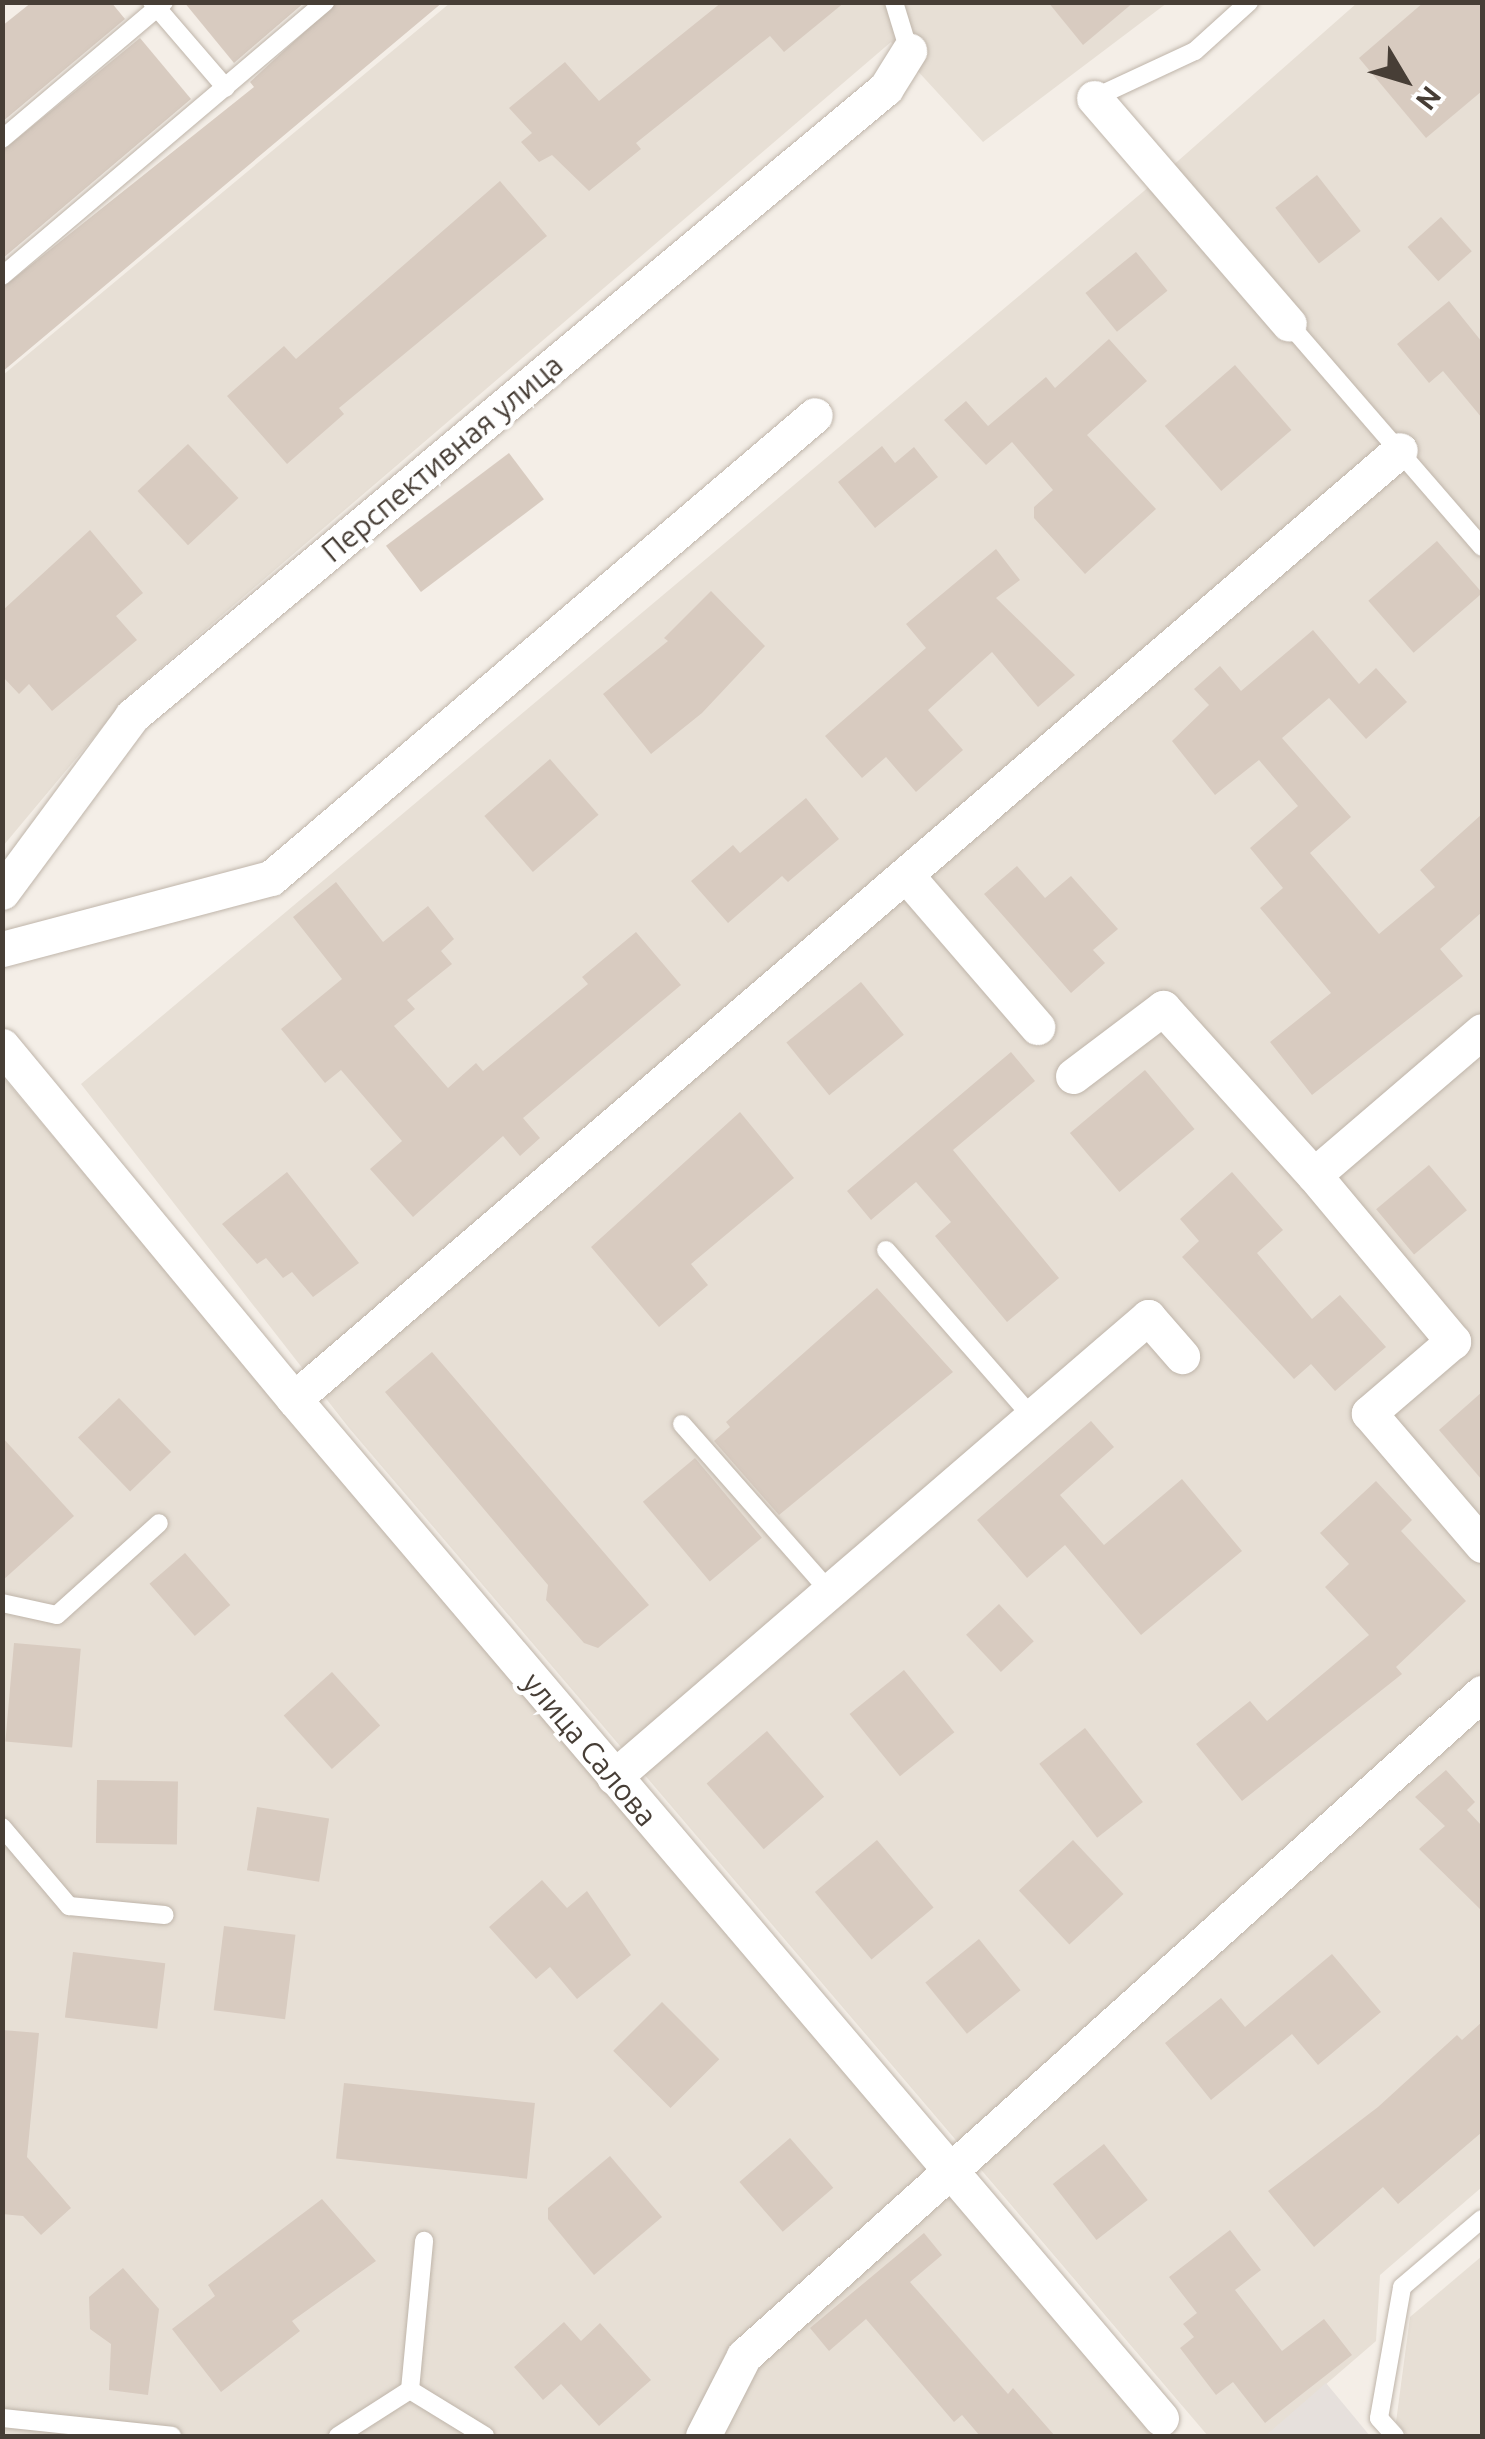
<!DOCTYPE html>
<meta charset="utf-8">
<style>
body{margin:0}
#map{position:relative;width:1485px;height:2439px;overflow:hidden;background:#f4eee7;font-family:Ubuntu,sans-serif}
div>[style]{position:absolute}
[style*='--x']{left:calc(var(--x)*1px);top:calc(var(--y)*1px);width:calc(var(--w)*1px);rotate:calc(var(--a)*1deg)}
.residential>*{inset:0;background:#e7dfd5}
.industrial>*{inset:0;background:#e6e0dc}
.building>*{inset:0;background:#d8cbc0;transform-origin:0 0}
.roads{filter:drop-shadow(0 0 2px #bfb5aa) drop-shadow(0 0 2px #bfb5aa)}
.service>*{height:18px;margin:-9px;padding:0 9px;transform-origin:9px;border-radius:9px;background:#fff}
.minor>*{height:35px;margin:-17.5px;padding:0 17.5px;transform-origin:17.5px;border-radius:17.5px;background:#fff}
span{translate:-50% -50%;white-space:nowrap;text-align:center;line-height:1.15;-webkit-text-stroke:8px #fff;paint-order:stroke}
.street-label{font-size:30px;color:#473e36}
.frame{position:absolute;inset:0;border:5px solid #473e36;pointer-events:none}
.north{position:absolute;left:1355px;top:30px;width:100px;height:100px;-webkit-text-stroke:8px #fff;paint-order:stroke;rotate:128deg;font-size:28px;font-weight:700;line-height:40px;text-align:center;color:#473e36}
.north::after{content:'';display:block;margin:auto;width:35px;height:45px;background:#473e36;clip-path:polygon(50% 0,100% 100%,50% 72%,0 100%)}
</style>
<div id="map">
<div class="residential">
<div style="clip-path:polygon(450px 3px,1167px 3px,983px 142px,891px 42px,130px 694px,3px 846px,3px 375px)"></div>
<div style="clip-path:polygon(1357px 3px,1482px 3px,1482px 2187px,1380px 2275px,1376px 2341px,1266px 2436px,1208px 2436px,349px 1428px,81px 1084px,1144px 191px)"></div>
<div style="clip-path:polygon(2px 1076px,301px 1430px,1161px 2436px,3px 2436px)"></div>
<div style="clip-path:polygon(1482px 2256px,1482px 2436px,1408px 2436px,1396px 2422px,1410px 2317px)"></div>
</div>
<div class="industrial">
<div style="clip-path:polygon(1326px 2383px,1370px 2436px,1265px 2436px)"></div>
</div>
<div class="building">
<div style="clip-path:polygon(32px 2px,111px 2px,125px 19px,2px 122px,2px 26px)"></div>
<div style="clip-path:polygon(184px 2px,305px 2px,234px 63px)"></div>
<div style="clip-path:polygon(337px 2px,443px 2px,2px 372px,2px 288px,254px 87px,250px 82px)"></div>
<div style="clip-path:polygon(722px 2px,845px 2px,784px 52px,770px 36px,636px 143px,641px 149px,589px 191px,552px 155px,539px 162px,521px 142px,532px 133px,509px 108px,565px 62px,599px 101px)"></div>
<div style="clip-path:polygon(1048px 2px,1134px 2px,1083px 45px)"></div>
<div style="clip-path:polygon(1424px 2px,1482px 2px,1482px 91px,1426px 138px,1359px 58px)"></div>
<div style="clip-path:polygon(140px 38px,191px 99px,2px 259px,2px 151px)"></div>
<div style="left:1317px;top:175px;width:71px;height:53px;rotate:52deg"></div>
<div style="clip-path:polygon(500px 181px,547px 236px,339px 408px,344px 414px,287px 464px,227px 396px,284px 346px,296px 359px)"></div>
<div style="left:1441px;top:217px;width:46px;height:45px;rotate:48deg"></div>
<div style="left:1136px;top:252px;width:50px;height:65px;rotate:51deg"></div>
<div style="clip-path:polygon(1449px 301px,1482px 342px,1482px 418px,1443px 371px,1429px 383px,1397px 344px)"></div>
<div style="clip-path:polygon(1109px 339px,1147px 381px,1087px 435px,1156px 509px,1085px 574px,1034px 518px,1034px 507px,1053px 490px,1012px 442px,986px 465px,944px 420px,966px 401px,988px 426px,1046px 377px,1055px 388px)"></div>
<div style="left:1235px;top:365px;width:86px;height:93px;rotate:49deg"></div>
<div style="left:188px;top:444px;width:74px;height:69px;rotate:47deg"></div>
<div style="clip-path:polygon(882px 446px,895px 463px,914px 447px,938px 477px,875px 528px,838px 482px)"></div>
<div style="left:509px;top:453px;width:58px;height:154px;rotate:53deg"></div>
<div style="clip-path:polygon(90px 530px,143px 593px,116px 616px,137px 640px,52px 711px,29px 684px,19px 694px,2px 676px,2px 611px)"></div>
<div style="left:1437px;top:541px;width:69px;height:91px;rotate:49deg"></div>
<div style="clip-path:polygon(996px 549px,1020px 580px,996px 598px,1075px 675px,1038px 707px,992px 652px,928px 710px,963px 750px,916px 792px,886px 757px,862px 778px,825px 736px,926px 648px,906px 624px)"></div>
<div style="clip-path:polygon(711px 591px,765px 646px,702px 713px,651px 754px,603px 694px,668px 641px,664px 638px)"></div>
<div style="clip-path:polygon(1313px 630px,1359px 684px,1376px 668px,1407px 702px,1366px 739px,1329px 698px,1282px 738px,1351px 817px,1310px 853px,1379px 934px,1435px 887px,1420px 870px,1482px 814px,1482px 912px,1440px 949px,1463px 976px,1312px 1095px,1270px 1042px,1331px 993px,1260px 908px,1283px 888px,1250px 848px,1298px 806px,1259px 760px,1215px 795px,1172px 741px,1209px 705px,1194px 689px,1220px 666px,1241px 691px)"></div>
<div style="left:550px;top:759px;width:74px;height:87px;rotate:49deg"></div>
<div style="clip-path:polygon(806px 798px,839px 839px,788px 882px,782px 876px,728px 923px,691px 881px,733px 845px,740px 853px)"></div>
<div style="clip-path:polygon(1017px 866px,1045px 898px,1071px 876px,1118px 929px,1093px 950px,1105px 963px,1071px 993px,984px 894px)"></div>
<div style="clip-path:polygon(336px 882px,383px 942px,428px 906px,454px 939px,441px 951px,452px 964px,407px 1000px,415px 1009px,394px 1026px,448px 1088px,476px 1063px,483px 1071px,588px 984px,582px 977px,636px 932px,681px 985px,523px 1118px,540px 1138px,520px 1156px,503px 1136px,413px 1217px,370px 1169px,402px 1141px,341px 1070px,325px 1083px,281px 1029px,342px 979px,293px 917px)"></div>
<div style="left:861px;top:982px;width:68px;height:96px;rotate:51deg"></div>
<div style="clip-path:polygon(1011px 1052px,1035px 1081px,953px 1150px,1059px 1278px,1007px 1322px,935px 1236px,951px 1222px,916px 1182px,871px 1220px,847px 1191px)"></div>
<div style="left:1145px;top:1070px;width:77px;height:98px;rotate:50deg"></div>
<div style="clip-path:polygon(740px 1112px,794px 1178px,691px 1264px,708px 1285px,659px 1327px,591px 1247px)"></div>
<div style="left:1429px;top:1165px;width:59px;height:69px;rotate:50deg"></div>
<div style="clip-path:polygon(287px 1172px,359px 1263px,313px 1297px,292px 1272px,283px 1278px,266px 1258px,257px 1264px,222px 1224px)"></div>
<div style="clip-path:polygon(1232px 1172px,1283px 1230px,1257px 1253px,1312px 1319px,1340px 1295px,1386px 1347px,1335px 1391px,1311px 1364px,1294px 1379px,1182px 1257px,1199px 1241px,1180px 1219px)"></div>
<div style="clip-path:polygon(877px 1288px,953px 1372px,779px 1515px,714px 1441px,730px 1427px,726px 1422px)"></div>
<div style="clip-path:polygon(432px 1352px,649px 1605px,598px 1648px,584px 1643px,546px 1600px,548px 1585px,385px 1392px)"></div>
<div style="clip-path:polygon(1482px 1392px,1482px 1480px,1439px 1430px)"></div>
<div style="left:119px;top:1398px;width:75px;height:57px;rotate:46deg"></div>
<div style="clip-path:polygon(1091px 1421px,1114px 1447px,1060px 1495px,1104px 1545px,1182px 1479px,1242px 1551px,1141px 1635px,1065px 1545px,1027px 1578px,977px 1520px)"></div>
<div style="clip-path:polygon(2px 1437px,74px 1516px,2px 1581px)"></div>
<div style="left:695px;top:1458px;width:104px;height:68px;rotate:50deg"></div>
<div style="clip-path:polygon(1376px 1481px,1412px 1520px,1401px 1531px,1466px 1601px,1396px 1667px,1402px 1674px,1242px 1801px,1196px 1744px,1250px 1701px,1267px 1721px,1369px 1635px,1325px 1587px,1349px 1564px,1320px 1533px)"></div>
<div style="left:185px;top:1553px;width:69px;height:47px;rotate:49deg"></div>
<div style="left:999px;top:1604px;width:51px;height:45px;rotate:47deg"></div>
<div style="left:14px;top:1643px;width:67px;height:99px;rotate:5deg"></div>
<div style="left:904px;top:1670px;width:80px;height:70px;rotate:51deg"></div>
<div style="left:332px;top:1672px;width:72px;height:65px;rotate:48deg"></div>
<div style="left:1085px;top:1728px;width:94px;height:58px;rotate:52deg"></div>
<div style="left:767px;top:1731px;width:87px;height:80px;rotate:49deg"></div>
<div style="clip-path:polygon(1446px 1770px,1475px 1802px,1467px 1810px,1482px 1826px,1482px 1911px,1419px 1849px,1445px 1826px,1415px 1797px)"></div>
<div style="left:97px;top:1780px;width:81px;height:63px;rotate:1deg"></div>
<div style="left:257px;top:1807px;width:73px;height:64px;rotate:9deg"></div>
<div style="left:877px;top:1840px;width:88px;height:81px;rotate:50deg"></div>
<div style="left:1073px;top:1840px;width:74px;height:74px;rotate:47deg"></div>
<div style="clip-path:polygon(542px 1880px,567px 1908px,587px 1891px,631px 1955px,577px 1999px,550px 1967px,536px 1979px,489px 1927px)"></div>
<div style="left:224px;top:1926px;width:72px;height:85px;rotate:7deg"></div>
<div style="left:979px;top:1939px;width:66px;height:69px;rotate:51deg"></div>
<div style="left:73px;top:1952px;width:93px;height:66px;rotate:7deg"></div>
<div style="clip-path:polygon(1332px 1954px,1381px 2012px,1318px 2065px,1292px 2034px,1211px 2100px,1165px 2043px,1221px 1998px,1245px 2027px)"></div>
<div style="left:662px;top:2002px;width:81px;height:69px;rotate:45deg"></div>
<div style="clip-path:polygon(1482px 2022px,1482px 2132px,1398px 2204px,1383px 2187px,1314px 2247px,1268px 2191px,1378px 2107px,1457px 2035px,1462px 2040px)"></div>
<div style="clip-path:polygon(2px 2030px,39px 2033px,27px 2157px,71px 2208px,41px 2235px,23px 2216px,2px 2214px)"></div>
<div style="left:344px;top:2083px;width:192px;height:76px;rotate:6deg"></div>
<div style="left:790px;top:2138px;width:66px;height:67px;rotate:49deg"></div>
<div style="left:1104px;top:2144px;width:71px;height:65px;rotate:52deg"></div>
<div style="clip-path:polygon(610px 2156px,662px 2217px,594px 2275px,548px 2219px,548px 2208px)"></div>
<div style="clip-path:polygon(322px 2199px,376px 2261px,292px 2321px,300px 2331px,221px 2392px,172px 2329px,215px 2296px,208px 2285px)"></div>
<div style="clip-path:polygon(1230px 2230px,1261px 2270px,1235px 2290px,1282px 2351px,1324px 2319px,1352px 2355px,1265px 2423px,1233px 2382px,1216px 2395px,1180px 2348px,1194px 2337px,1183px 2324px,1197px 2313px,1169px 2277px)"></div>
<div style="clip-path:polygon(924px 2233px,942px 2255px,910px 2282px,1008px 2394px,1013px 2388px,1055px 2436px,980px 2436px,962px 2415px,954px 2422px,866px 2319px,829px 2351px,810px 2328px)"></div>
<div style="clip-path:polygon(123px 2268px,159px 2309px,148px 2395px,109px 2390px,111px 2344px,90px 2329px,89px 2297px)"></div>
<div style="clip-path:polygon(564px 2322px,581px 2341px,600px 2323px,651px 2380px,599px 2426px,561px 2384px,543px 2400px,514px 2367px)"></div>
</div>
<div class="roads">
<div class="service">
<div style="--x:152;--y:2;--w:113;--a:49.3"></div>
<div style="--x:894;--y:2;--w:51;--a:73"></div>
<div style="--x:1094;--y:98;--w:111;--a:-25"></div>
<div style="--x:1195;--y:51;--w:73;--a:-42.2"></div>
<div style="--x:2;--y:139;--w:212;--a:-40.2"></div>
<div style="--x:2;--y:276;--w:424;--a:-40.3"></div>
<div style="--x:1289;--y:324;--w:295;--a:49.1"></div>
<div style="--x:886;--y:1250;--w:223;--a:48.8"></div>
<div style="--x:682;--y:1424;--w:225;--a:48.6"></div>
<div style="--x:2;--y:1603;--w:56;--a:12.3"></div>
<div style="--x:57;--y:1615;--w:137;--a:-42"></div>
<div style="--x:2;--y:1827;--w:104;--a:49.7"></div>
<div style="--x:69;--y:1906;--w:96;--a:5.4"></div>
<div style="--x:410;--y:2390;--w:150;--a:-84.6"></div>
<div style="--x:410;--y:2390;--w:88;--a:31.5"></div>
<div style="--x:2;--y:2418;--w:171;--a:6"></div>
<div style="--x:338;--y:2436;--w:85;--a:-32.6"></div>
<div style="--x:1395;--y:2436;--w:24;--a:-132"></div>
<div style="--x:1379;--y:2418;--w:133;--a:-80"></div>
<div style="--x:1402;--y:2287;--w:105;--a:-40.4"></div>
</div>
<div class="minor">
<div style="--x:1094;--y:98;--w:298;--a:49.2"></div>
<div style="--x:906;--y:875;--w:201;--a:49.2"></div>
<div style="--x:2;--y:892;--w:219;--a:-53.5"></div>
<div style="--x:132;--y:716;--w:981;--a:-39.79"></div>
<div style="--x:886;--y:88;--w:44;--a:-58.1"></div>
<div style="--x:2;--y:949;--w:278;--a:-14.8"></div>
<div style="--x:271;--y:878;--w:714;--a:-40.4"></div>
<div style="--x:2;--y:1046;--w:458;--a:50.4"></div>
<div style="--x:294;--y:1399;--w:1338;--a:49.61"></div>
<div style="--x:1073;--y:1076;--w:113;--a:-37.1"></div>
<div style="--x:1163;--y:1008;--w:225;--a:47.9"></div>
<div style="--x:1314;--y:1175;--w:221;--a:-40.6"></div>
<div style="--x:1314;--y:1175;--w:217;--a:50.1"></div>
<div style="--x:1453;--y:1341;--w:111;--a:139.4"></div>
<div style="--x:1369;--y:1413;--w:174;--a:49.4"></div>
<div style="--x:294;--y:1399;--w:1457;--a:-40.63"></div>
<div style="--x:614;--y:1777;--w:705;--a:-40.74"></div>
<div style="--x:1148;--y:1317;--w:52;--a:48.9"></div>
<div style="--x:703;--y:2436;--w:90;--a:-62.9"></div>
<div style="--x:744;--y:2356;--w:992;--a:-41.94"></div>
</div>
</div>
<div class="street-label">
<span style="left:442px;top:458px;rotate:-40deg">Перспективная улица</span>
<span style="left:590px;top:1749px;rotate:50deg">улица Салова</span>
</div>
<div class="frame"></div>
<div class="north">N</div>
</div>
